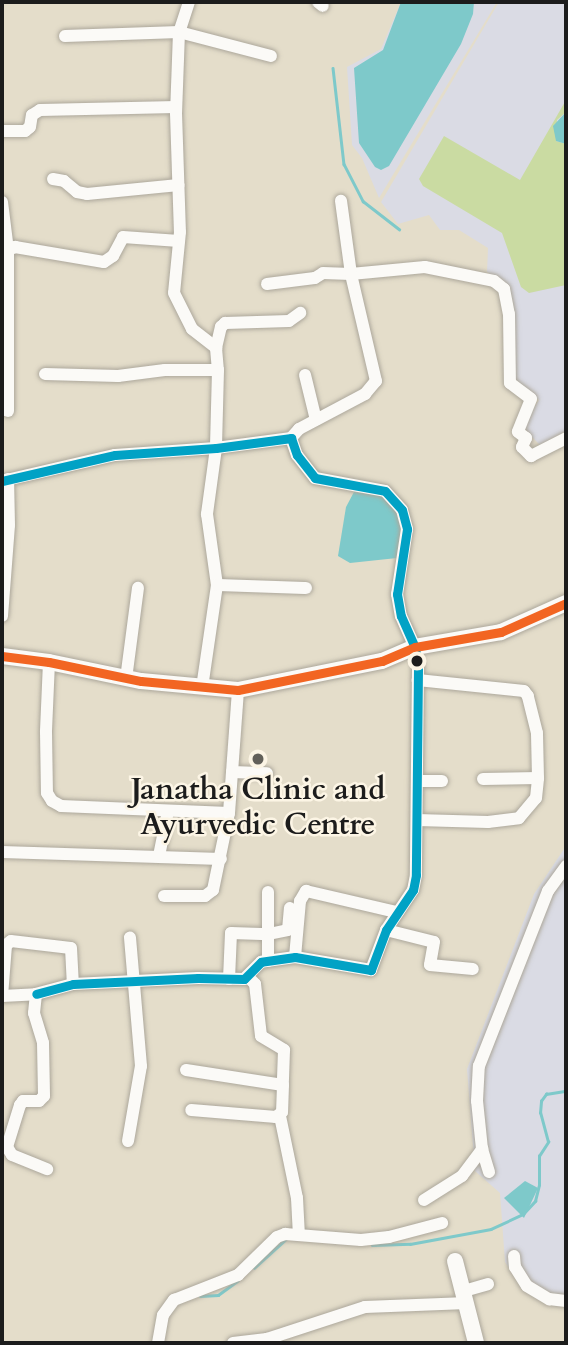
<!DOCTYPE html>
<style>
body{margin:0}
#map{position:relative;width:568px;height:1345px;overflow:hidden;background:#e4ddca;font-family:Cardo,serif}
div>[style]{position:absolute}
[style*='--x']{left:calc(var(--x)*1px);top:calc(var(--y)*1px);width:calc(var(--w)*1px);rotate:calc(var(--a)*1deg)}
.built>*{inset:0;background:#dadbe4}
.green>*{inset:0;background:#cadba2}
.water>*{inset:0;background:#7ec9ca}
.stream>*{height:2.5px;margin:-1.25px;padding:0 1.25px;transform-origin:1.25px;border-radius:1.25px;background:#7ec9ca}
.roads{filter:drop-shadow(0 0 2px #aca79b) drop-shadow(0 0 2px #aca79b)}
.minor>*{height:12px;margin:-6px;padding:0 6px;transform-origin:6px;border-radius:6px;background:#fbfaf7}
.major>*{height:16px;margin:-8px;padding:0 8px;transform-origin:8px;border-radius:8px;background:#fbfaf7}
.bus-1>*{height:9px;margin:-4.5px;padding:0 4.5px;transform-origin:4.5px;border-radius:4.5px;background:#01a2c5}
.bus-2>*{height:9px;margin:-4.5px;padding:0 4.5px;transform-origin:4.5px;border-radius:4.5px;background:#f26522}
.dots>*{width:19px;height:19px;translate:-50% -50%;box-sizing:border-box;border:4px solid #fcf5e5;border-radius:50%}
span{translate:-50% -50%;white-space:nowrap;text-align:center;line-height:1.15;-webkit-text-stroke:5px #fcf5e5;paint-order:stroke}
.poi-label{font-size:30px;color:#1c1c1c;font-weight:700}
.frame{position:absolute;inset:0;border:4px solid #1c1c1c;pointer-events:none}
</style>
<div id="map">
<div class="built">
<div style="clip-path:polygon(401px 2px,497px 2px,379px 198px,362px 158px,352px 145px,347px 67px,381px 49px)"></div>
<div style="clip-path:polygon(499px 2px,566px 2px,566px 431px,540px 445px,522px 427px,539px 400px,514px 384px,505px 284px,487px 272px,488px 248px,459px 230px,440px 230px,429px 215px,398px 224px,381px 202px)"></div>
<div style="clip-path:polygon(566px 846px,566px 1302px,519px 1283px,505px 1262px,500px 1193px,475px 1171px,467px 1069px,534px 894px)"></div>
</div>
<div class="green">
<div style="clip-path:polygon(566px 100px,566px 112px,557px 120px,556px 141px,566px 144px,566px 285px,529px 293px,521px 287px,502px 233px,423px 186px,419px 179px,444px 136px,520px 180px)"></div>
</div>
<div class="water">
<div style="clip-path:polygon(401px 2px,474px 2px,473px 14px,461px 44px,389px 166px,381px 170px,375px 167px,359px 143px,354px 68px,383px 50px)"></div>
<div style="clip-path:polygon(566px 112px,566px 144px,556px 141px,553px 126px)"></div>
<div style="clip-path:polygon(354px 492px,384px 496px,400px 513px,404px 535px,397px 558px,350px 563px,338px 556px,346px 507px)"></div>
<div style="clip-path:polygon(525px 1181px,538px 1188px,524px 1218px,504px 1198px)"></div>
</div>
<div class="stream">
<div style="--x:333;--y:68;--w:97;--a:83.5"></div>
<div style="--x:344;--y:164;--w:42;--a:62.8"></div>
<div style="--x:363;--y:201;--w:46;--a:37.9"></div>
<div style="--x:372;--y:1245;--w:38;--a:-2"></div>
<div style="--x:410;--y:1244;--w:82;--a:-10.5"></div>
<div style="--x:491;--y:1229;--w:35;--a:-25"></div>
<div style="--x:523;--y:1214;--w:18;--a:-47"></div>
<div style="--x:535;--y:1201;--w:16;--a:-76"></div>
<div style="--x:539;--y:1185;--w:29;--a:-90"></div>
<div style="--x:539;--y:1156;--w:17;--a:-57"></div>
<div style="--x:548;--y:1142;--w:30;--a:-105"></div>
<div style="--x:540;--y:1113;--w:12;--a:-85"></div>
<div style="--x:541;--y:1101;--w:9;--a:-54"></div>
<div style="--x:546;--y:1094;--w:20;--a:-9"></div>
<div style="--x:254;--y:1268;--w:42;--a:-42.1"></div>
<div style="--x:200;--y:1296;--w:18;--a:-3"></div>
<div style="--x:218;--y:1295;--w:24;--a:-36"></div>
</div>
<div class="roads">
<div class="minor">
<div style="--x:189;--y:2;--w:32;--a:108"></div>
<div style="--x:179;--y:32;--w:81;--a:92.1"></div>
<div style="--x:176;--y:113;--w:119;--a:88.1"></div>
<div style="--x:180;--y:232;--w:61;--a:95.6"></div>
<div style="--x:174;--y:293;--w:40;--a:63.4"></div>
<div style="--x:192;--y:329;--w:31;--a:38"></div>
<div style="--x:216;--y:348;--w:22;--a:85"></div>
<div style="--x:218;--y:370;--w:78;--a:91.5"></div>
<div style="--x:216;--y:448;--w:67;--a:97.8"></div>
<div style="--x:207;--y:514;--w:72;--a:82"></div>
<div style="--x:217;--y:585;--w:104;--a:98.3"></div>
<div style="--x:318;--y:2;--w:6;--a:39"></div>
<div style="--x:65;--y:36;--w:114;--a:-2"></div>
<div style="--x:179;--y:32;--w:95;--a:14.6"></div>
<div style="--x:2;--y:131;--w:23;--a:0"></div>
<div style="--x:25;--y:131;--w:6;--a:-39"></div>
<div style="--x:30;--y:127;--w:12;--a:-81"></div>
<div style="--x:32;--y:115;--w:9;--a:-32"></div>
<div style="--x:40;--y:110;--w:136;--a:-1.3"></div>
<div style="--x:53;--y:179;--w:11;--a:10"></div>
<div style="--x:64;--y:181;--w:17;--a:40"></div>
<div style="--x:77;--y:192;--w:10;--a:11"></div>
<div style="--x:87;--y:194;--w:92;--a:-5.6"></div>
<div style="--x:2;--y:202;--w:48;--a:82.9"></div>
<div style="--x:267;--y:284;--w:48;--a:-7.1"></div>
<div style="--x:315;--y:278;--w:9;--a:-32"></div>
<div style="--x:323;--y:273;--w:28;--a:2"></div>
<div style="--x:351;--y:274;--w:74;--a:-5.4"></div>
<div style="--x:425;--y:267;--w:70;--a:11.5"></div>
<div style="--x:494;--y:281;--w:13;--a:39"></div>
<div style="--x:504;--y:289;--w:25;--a:79"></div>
<div style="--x:509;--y:314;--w:69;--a:89.2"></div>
<div style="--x:510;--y:383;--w:26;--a:37"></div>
<div style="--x:531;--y:399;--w:35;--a:112"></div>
<div style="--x:518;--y:432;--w:10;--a:37"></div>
<div style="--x:526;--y:438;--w:10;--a:114"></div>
<div style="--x:522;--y:447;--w:13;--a:45"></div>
<div style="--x:531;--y:456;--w:39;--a:-27"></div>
<div style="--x:216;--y:348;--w:22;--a:-77"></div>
<div style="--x:221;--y:327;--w:6;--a:-45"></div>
<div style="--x:225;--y:323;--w:64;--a:-1.8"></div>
<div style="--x:289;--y:321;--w:14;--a:-36"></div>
<div style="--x:45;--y:374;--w:73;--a:1.6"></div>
<div style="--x:118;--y:376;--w:47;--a:-7.3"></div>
<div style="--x:165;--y:370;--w:53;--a:0"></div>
<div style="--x:305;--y:375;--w:46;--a:76.3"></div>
<div style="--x:8;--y:411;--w:161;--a:-90"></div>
<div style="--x:8;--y:250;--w:8;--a:-23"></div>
<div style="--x:15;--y:247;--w:90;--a:9.6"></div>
<div style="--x:104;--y:262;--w:11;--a:-34"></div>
<div style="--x:113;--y:256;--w:21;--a:-62"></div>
<div style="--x:123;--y:237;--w:56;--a:4.1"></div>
<div style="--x:291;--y:438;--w:12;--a:-48"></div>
<div style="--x:299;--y:429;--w:75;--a:-27.9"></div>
<div style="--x:365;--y:394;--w:17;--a:-50"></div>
<div style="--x:376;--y:381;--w:110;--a:-103.2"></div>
<div style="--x:351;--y:274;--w:74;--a:-97.8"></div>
<div style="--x:2;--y:481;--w:116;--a:-13"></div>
<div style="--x:115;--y:455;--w:101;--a:-4"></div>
<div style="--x:216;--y:448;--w:76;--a:-7.6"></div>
<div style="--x:291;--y:438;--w:18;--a:71"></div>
<div style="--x:297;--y:455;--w:29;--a:52"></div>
<div style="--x:315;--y:478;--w:71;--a:10.5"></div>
<div style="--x:385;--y:491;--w:25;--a:48"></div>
<div style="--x:402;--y:510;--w:20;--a:75"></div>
<div style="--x:407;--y:529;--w:66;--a:98.7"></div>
<div style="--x:397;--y:594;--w:22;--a:80"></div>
<div style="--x:401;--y:616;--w:34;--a:66"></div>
<div style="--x:415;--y:647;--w:22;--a:82"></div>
<div style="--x:418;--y:669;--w:206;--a:90.6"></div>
<div style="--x:416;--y:875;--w:15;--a:101"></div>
<div style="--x:413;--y:890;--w:48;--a:124"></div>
<div style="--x:386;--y:930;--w:43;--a:110.6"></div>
<div style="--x:371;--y:970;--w:77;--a:-170.3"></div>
<div style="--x:295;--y:957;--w:34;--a:172"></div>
<div style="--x:261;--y:962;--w:24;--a:135"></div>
<div style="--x:244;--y:979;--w:46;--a:-178.8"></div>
<div style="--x:198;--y:978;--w:125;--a:177.3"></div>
<div style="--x:73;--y:984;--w:38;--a:165"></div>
<div style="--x:217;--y:585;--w:89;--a:1.9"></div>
<div style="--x:2;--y:616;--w:91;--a:-85.6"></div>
<div style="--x:9;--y:525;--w:46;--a:-91.2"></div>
<div style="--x:49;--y:662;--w:70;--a:92.5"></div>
<div style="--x:46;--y:732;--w:61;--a:89.1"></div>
<div style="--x:47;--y:793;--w:9;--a:58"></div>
<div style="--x:52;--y:801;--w:10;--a:29"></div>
<div style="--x:61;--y:806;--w:168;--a:2.4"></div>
<div style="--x:126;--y:679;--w:92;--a:-82.5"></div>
<div style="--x:232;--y:772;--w:35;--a:2"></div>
<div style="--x:483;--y:779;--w:55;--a:-1"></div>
<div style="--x:418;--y:781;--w:24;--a:0"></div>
<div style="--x:417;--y:820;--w:71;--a:1.6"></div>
<div style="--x:488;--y:822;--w:31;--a:-7"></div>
<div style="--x:519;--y:818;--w:26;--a:-50"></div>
<div style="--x:536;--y:798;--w:20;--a:-84"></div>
<div style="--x:538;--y:778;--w:45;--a:-91.3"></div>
<div style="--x:537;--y:733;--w:38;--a:-104"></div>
<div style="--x:528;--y:696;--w:6;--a:-129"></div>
<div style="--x:524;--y:691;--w:107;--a:-174.1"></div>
<div style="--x:2;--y:852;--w:219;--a:1.8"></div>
<div style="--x:159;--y:856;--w:46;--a:-78.7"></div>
<div style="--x:164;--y:896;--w:41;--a:0"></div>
<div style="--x:205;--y:896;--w:10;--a:-37"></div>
<div style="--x:213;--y:890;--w:79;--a:-78.3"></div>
<div style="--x:229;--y:813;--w:123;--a:-85.8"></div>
<div style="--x:386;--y:930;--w:49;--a:14"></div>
<div style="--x:434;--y:942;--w:23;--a:100"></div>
<div style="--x:430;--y:965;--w:43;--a:5.3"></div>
<div style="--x:295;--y:957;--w:56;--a:-84.9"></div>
<div style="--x:300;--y:901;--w:12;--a:-59"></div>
<div style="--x:306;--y:891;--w:92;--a:13.1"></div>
<div style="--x:268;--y:961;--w:69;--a:-90"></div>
<div style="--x:248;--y:977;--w:10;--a:45"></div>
<div style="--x:255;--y:984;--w:52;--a:83.4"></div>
<div style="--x:261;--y:1036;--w:27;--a:31"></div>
<div style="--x:284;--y:1050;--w:35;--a:92"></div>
<div style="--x:229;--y:979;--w:46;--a:-87.5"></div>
<div style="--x:231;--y:933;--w:38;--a:2"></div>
<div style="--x:269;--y:934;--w:19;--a:-12"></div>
<div style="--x:288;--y:930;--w:22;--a:-85"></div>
<div style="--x:2;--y:996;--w:34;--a:-3"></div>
<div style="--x:36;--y:994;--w:19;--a:96"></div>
<div style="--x:34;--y:1013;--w:31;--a:73"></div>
<div style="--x:43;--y:1043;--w:53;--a:88.9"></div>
<div style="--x:44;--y:1096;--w:7;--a:135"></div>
<div style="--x:39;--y:1101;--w:16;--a:180"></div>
<div style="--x:23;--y:1101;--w:5;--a:127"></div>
<div style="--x:20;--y:1105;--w:44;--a:107.2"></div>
<div style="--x:7;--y:1147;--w:9;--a:58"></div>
<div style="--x:12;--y:1155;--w:38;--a:22"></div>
<div style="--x:2;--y:996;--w:51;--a:-85.5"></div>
<div style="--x:6;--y:945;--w:6;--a:-39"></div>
<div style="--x:11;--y:941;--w:60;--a:6.7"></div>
<div style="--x:71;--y:948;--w:36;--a:87"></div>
<div style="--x:186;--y:1070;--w:98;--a:8.8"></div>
<div style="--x:283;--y:1085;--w:27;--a:92"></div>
<div style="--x:282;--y:1112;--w:8;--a:140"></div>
<div style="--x:276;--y:1117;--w:85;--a:-175.3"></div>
<div style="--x:280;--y:1116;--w:84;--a:78.3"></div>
<div style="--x:297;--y:1198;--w:36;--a:87"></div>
<div style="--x:128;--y:1141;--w:76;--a:-80.2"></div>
<div style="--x:141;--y:1066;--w:129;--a:-94.9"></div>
<div style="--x:482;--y:1149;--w:48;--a:-95.9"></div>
<div style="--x:477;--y:1101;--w:35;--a:-87"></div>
<div style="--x:479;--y:1066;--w:188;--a:-68.5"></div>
<div style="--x:548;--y:891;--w:31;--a:-54"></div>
<div style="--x:424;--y:1200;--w:45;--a:-32.3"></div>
<div style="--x:462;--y:1176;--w:34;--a:-53"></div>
<div style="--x:482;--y:1149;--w:24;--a:73"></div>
<div style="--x:514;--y:1256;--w:11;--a:85"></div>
<div style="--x:515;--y:1267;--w:22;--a:58"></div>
<div style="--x:527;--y:1286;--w:26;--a:31"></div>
<div style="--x:549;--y:1299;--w:17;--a:7"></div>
<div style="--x:464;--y:1291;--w:25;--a:-16"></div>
<div style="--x:158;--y:1343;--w:28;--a:-80"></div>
<div style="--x:163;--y:1315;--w:19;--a:-54"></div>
<div style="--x:174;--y:1300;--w:69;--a:-21.3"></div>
<div style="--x:238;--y:1275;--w:54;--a:-44.3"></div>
<div style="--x:277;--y:1237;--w:9;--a:-21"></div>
<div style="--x:285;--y:1234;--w:76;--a:4.5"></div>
<div style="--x:361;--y:1240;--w:28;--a:-6"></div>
<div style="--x:389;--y:1237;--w:55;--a:-14.8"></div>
<div style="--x:233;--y:1343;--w:34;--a:-7"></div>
<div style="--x:267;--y:1343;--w:4;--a:-90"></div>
<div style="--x:267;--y:1339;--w:103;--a:-18.1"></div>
<div style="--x:365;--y:1307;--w:102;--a:-2.2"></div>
</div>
<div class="major">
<div style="--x:2;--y:656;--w:47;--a:7.3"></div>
<div style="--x:49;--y:662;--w:94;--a:11.7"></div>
<div style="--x:141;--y:681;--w:97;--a:5.3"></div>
<div style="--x:238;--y:690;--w:147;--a:-11.4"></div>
<div style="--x:382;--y:661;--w:36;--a:-23"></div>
<div style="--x:415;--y:647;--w:87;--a:-9.9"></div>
<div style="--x:501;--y:632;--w:71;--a:-24"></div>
<div style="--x:455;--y:1261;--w:85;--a:75.6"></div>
</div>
</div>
<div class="bus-1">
<div style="--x:2;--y:481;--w:116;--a:-13"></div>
<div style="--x:115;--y:455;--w:101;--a:-4"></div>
<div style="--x:216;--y:448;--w:76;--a:-7.6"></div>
<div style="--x:291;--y:438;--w:18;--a:71"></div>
<div style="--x:297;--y:455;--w:29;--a:52"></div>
<div style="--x:315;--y:478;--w:71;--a:10.5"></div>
<div style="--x:385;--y:491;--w:25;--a:48"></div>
<div style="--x:402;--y:510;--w:20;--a:75"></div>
<div style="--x:407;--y:529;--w:66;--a:98.7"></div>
<div style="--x:397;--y:594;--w:22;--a:80"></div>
<div style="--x:401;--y:616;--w:34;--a:66"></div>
<div style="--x:415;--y:647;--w:22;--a:82"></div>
<div style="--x:418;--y:669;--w:206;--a:90.6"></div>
<div style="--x:416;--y:875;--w:15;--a:101"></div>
<div style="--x:413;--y:890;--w:48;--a:124"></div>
<div style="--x:386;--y:930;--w:43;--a:110.6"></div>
<div style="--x:371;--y:970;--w:77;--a:-170.3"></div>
<div style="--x:295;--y:957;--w:34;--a:172"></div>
<div style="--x:261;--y:962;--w:24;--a:135"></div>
<div style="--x:244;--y:979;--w:46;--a:-178.8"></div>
<div style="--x:198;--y:978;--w:125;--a:177.3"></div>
<div style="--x:73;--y:984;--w:38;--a:165"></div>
</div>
<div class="bus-2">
<div style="--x:2;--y:656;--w:47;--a:7.3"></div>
<div style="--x:49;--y:662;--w:94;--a:11.7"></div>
<div style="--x:141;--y:681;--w:97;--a:5.3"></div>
<div style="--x:238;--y:690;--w:147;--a:-11.4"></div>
<div style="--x:382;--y:661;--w:36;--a:-23"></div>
<div style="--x:415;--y:647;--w:87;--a:-9.9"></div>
<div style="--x:501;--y:632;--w:71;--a:-24"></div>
</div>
<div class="dots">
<div style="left:417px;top:661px;background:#1c1c1c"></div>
<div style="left:258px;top:759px;background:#626059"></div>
</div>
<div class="poi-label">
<span style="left:258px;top:807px">Janatha Clinic and<br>Ayurvedic Centre</span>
</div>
<div class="frame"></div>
</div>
